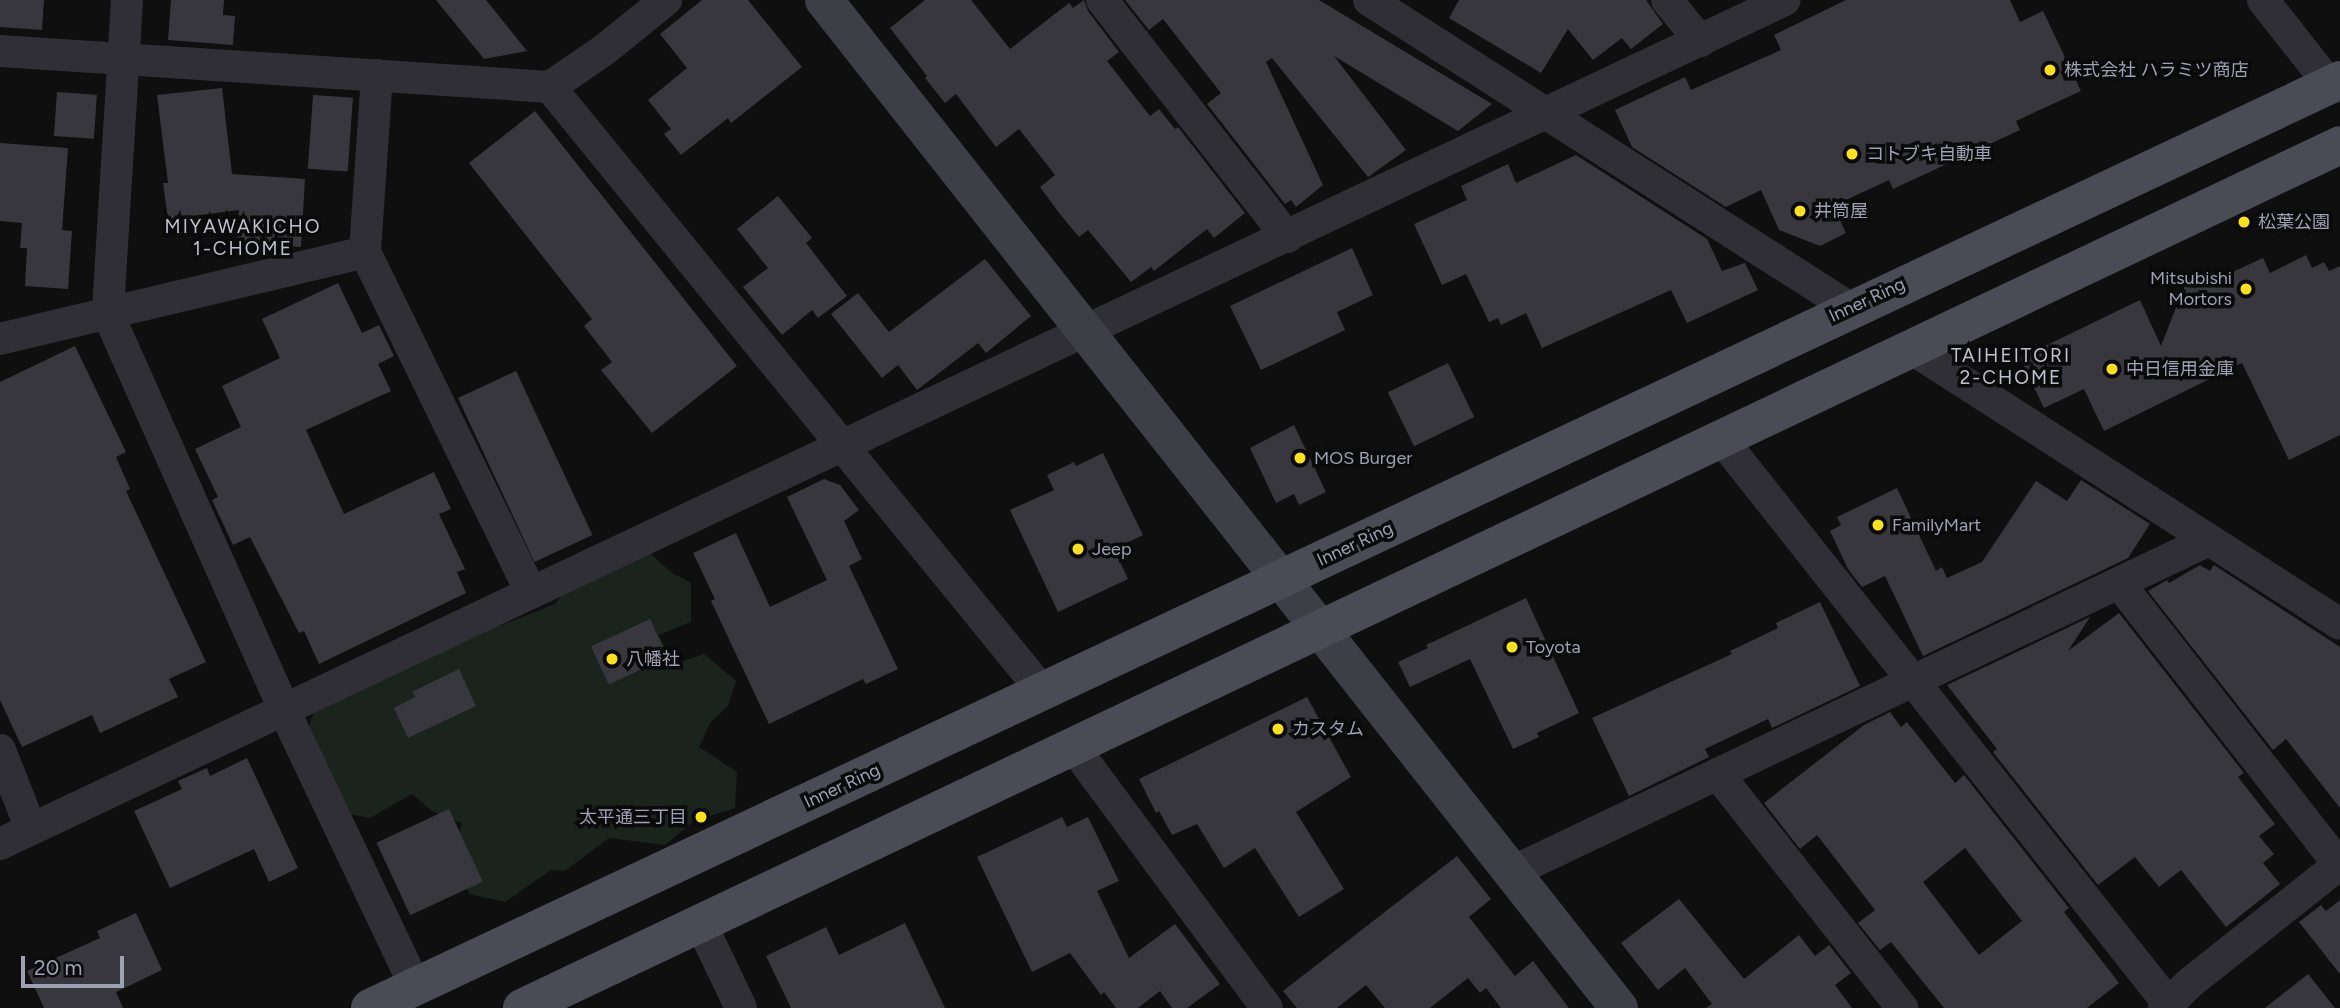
<!DOCTYPE html>
<meta charset="utf-8">
<style>
body{margin:0}
#map{position:relative;width:2340px;height:1008px;overflow:hidden;background:#0f0f10;font-family:Figtree,"Noto Sans JP",sans-serif}
div>[style]{position:absolute}
[style*='--x']{left:calc(var(--x)*1px);top:calc(var(--y)*1px);width:calc(var(--w)*1px);rotate:calc(var(--a)*1deg)}
.green>*{inset:0;background:#1b231d}
.building>*{inset:0;background:#38373d;transform-origin:0 0}
.street>*{height:32px;margin:-16px;padding:0 16px;transform-origin:16px;border-radius:16px;background:#302f35}
.secondary>*{height:38px;margin:-19px;padding:0 19px;transform-origin:19px;border-radius:19px;background:#3d3e46}
.primary>*{height:38px;margin:-19px;padding:0 19px;transform-origin:19px;border-radius:19px;background:#4b4b55}
.dots>*{width:19px;height:19px;translate:-50% -50%;box-sizing:border-box;border:4px solid #0a0a0b;border-radius:50%}
span{translate:-50% -50%;white-space:nowrap;text-align:center;line-height:1.15;-webkit-text-stroke:7px #0a0a0b;paint-order:stroke}
.poi-label{font-size:18px;color:#9ea0b3}
.left{translate:0 -50%;text-align:left}
.right{translate:-100% -50%;text-align:right}
.street-label{font-size:18px;color:#9ea0b3}
.neighbourhood-label{font-size:19px;color:#bfc0ce;letter-spacing:2px}
.scale{position:absolute;left:21px;top:956px;width:103px;height:32px;box-sizing:border-box;border:4px solid #9ea0b3;border-top:0;padding-left:9px;font-size:21px;line-height:24px;white-space:nowrap;color:#9ea0b3;-webkit-text-stroke:5px #0a0a0b;paint-order:stroke}
</style>
<div id="map">
<div class="green">
<div style="clip-path:polygon(635px 540px,672px 573px,691px 583px,691px 622px,658px 635px,675px 664px,704px 654px,736px 681px,728px 706px,710px 723px,699px 747px,737px 772px,735px 808px,694px 821px,665px 845px,609px 838px,565px 871px,551px 870px,505px 902px,469px 894px,454px 852px,462px 823px,432px 811px,412px 794px,370px 818px,345px 813px,306px 757px,310px 723px,317px 704px,390px 671px,411px 668px,441px 631px,481px 611px,500px 626px,555px 604px,566px 589px)"></div>
</div>
<div class="building">
<div style="clip-path:polygon(0 0,44px 0,42px 30px,0 27px)"></div>
<div style="clip-path:polygon(171px 0,224px 0,223px 15px,235px 16px,233px 45px,168px 40px)"></div>
<div style="clip-path:polygon(436px 0,486px 0,527px 51px,484px 59px)"></div>
<div style="clip-path:polygon(702px 0,748px 0,802px 67px,731px 123px,728px 118px,681px 155px,664px 134px,671px 129px,648px 100px,687px 68px,660px 34px)"></div>
<div style="clip-path:polygon(925px 0,971px 0,1010px 49px,1069px 3px,1073px 8px,1084px 0,1088px 11px,1119px 52px,1107px 61px,1150px 116px,1159px 109px,1175px 129px,1178px 127px,1245px 213px,1214px 238px,1207px 229px,1154px 271px,1151px 267px,1131px 282px,1088px 230px,1079px 237px,1059px 213px,1040px 187px,1055px 175px,1019px 129px,996px 147px,956px 94px,945px 103px,925px 78px,927px 76px,890px 28px)"></div>
<div style="clip-path:polygon(1125px 0,1319px 0,1492px 104px,1458px 131px,1334px 56px,1406px 150px,1368px 177px,1272px 58px,1266px 62px,1323px 185px,1296px 207px,1291px 200px,1285px 204px,1207px 104px,1221px 93px,1163px 19px,1149px 30px)"></div>
<div style="clip-path:polygon(1459px 0,1646px 0,1663px 24px,1631px 49px,1622px 38px,1593px 60px,1568px 29px,1541px 73px,1449px 18px)"></div>
<div style="clip-path:polygon(1846px 0,2010px 0,2020px 22px,2043px 11px,2081px 91px,2016px 121px,2020px 130px,1893px 189px,1889px 180px,1833px 206px,1846px 233px,1820px 246px,1779px 230px,1761px 190px,1726px 207px,1632px 147px,1615px 110px,1685px 77px,1691px 90px,1781px 50px,1774px 35px)"></div>
<div style="clip-path:polygon(222px 88px,232px 174px,305px 179px,301px 247px,236px 242px,239px 210px,168px 219px,163px 183px,168px 183px,157px 95px)"></div>
<div style="left:57px;top:92px;width:40px;height:44px;rotate:4deg"></div>
<div style="left:313px;top:95px;width:40px;height:74px;rotate:4deg"></div>
<div style="clip-path:polygon(535px 111px,737px 366px,652px 433px,601px 370px,612px 362px,584px 326px,592px 319px,469px 163px)"></div>
<div style="clip-path:polygon(0 143px,68px 148px,62px 230px,72px 231px,68px 289px,25px 286px,27px 248px,20px 248px,22px 223px,0 221px)"></div>
<div style="clip-path:polygon(1576px 155px,1707px 239px,1722px 271px,1745px 263px,1758px 290px,1687px 323px,1671px 290px,1542px 348px,1526px 313px,1501px 325px,1498px 318px,1489px 322px,1466px 274px,1442px 285px,1414px 224px,1467px 200px,1461px 186px,1508px 164px,1516px 183px)"></div>
<div style="clip-path:polygon(778px 196px,812px 238px,806px 243px,847px 296px,818px 318px,812px 310px,782px 335px,743px 287px,768px 268px,737px 229px)"></div>
<div style="clip-path:polygon(1352px 248px,1373px 295px,1337px 312px,1345px 330px,1261px 370px,1230px 306px)"></div>
<div style="clip-path:polygon(2306px 255px,2312px 268px,2324px 262px,2329px 271px,2340px 266px,2340px 435px,2289px 460px,2242px 363px,2104px 431px,2084px 389px,2044px 408px,2020px 358px,2140px 300px,2161px 346px,2184px 287px,2201px 272px,2226px 275px,2263px 258px,2270px 273px)"></div>
<div style="clip-path:polygon(985px 259px,1031px 316px,986px 353px,978px 343px,917px 390px,898px 365px,882px 378px,831px 314px,858px 293px,889px 332px)"></div>
<div style="clip-path:polygon(338px 283px,362px 333px,379px 325px,394px 356px,378px 364px,391px 391px,306px 430px,344px 514px,434px 472px,451px 509px,439px 514px,465px 569px,457px 572px,466px 593px,319px 664px,304px 631px,299px 633px,250px 537px,233px 545px,212px 500px,218px 497px,195px 449px,241px 427px,222px 386px,280px 358px,262px 319px)"></div>
<div style="clip-path:polygon(75px 346px,126px 452px,116px 457px,130px 489px,126px 491px,206px 662px,169px 679px,178px 697px,100px 733px,92px 715px,22px 747px,0 700px,0 382px)"></div>
<div style="left:1448px;top:363px;width:60px;height:67px;rotate:64deg"></div>
<div style="left:516px;top:371px;width:181px;height:64px;rotate:65deg"></div>
<div style="clip-path:polygon(1294px 425px,1326px 492px,1299px 505px,1294px 494px,1276px 503px,1250px 448px)"></div>
<div style="clip-path:polygon(1103px 453px,1143px 535px,1114px 549px,1128px 579px,1058px 612px,1010px 510px,1054px 490px,1047px 475px,1074px 462px,1076px 466px)"></div>
<div style="clip-path:polygon(824px 479px,840px 485px,859px 510px,844px 521px,862px 559px,849px 566px,898px 669px,866px 684px,863px 679px,769px 724px,711px 601px,715px 599px,693px 553px,736px 533px,770px 607px,827px 580px,787px 497px)"></div>
<div style="clip-path:polygon(2081px 480px,2150px 524px,2128px 558px,1923px 656px,1885px 576px,1862px 587px,1848px 569px,1830px 531px,1841px 525px,1837px 517px,1897px 488px,1936px 571px,1942px 567px,1947px 578px,1982px 562px,2036px 481px,2067px 501px)"></div>
<div style="clip-path:polygon(2200px 565px,2210px 571px,2214px 565px,2340px 647px,2340px 808px,2286px 739px,2273px 750px,2148px 591px,2167px 580px,2169px 583px)"></div>
<div style="clip-path:polygon(1526px 598px,1579px 713px,1537px 733px,1539px 737px,1513px 749px,1470px 659px,1410px 687px,1398px 662px,1428px 648px,1426px 645px)"></div>
<div style="clip-path:polygon(1820px 602px,1860px 686px,1772px 728px,1768px 719px,1705px 749px,1709px 757px,1629px 796px,1592px 718px,1732px 654px,1730px 651px,1778px 628px,1776px 623px)"></div>
<div style="clip-path:polygon(2119px 613px,2244px 773px,2238px 777px,2275px 824px,2259px 836px,2274px 854px,2263px 863px,2280px 884px,2226px 927px,2181px 870px,2159px 887px,2135px 857px,2098px 885px,1993px 752px,1997px 749px,1947px 685px,2090px 617px,2068px 651px)"></div>
<div style="left:650px;top:619px;width:42px;height:65px;rotate:65deg"></div>
<div style="clip-path:polygon(459px 669px,476px 706px,408px 738px,394px 708px,415px 697px,412px 692px)"></div>
<div style="clip-path:polygon(1307px 697px,1351px 777px,1296px 812px,1344px 889px,1299px 917px,1255px 848px,1224px 868px,1197px 824px,1172px 835px,1159px 811px,1156px 813px,1139px 779px)"></div>
<div style="clip-path:polygon(evenodd,1890px 712px,1901px 727px,1907px 722px,1955px 783px,1964px 775px,2069px 908px,2064px 912px,2119px 983px,2087px 1008px,1944px 1008px,1891px 942px,1880px 950px,1858px 923px,1875px 910px,1817px 835px,1800px 849px,1764px 803px,1864px 725px,1890px 712px,1965px 848px,2022px 921px,1979px 955px,1923px 882px,1965px 848px)"></div>
<div style="clip-path:polygon(247px 758px,298px 868px,269px 882px,254px 849px,170px 888px,134px 811px,182px 789px,178px 781px,207px 768px,210px 776px)"></div>
<div style="left:449px;top:809px;width:80px;height:80px;rotate:65deg"></div>
<div style="clip-path:polygon(1062px 817px,1067px 827px,1088px 817px,1119px 881px,1097px 891px,1129px 958px,1175px 924px,1220px 984px,1187px 1008px,1172px 1008px,1160px 991px,1138px 1008px,1116px 1008px,1104px 992px,1101px 995px,1070px 953px,1032px 972px,977px 857px)"></div>
<div style="clip-path:polygon(1457px 856px,1491px 899px,1469px 917px,1515px 976px,1533px 961px,1569px 1008px,1501px 1008px,1486px 988px,1480px 993px,1468px 978px,1430px 1008px,1385px 1008px,1366px 985px,1337px 1008px,1297px 1008px,1283px 991px)"></div>
<div style="clip-path:polygon(1679px 899px,1744px 979px,1799px 935px,1815px 956px,1829px 945px,1851px 973px,1835px 985px,1852px 1008px,1706px 1008px,1712px 1004px,1685px 968px,1658px 990px,1621px 943px)"></div>
<div style="clip-path:polygon(2340px 900px,2340px 974px,2299px 922px,2321px 905px,2326px 911px)"></div>
<div style="clip-path:polygon(136px 913px,162px 970px,116px 992px,123px 1008px,44px 1008px,27px 971px,100px 938px,97px 931px)"></div>
<div style="clip-path:polygon(905px 923px,945px 1008px,791px 1008px,766px 956px,826px 927px,839px 955px)"></div>
<div style="clip-path:polygon(2308px 974px,2335px 1008px,2265px 1008px)"></div>
</div>
<div class="street">
<div style="--x:127;--y:0;--w:315;--a:93.5"></div>
<div style="--x:108;--y:314;--w:433;--a:66"></div>
<div style="--x:284;--y:710;--w:306;--a:64.6"></div>
<div style="--x:1102;--y:0;--w:301;--a:52"></div>
<div style="--x:1369;--y:0;--w:571;--a:32.63"></div>
<div style="--x:1667;--y:0;--w:53;--a:51.2"></div>
<div style="--x:2263;--y:0;--w:108;--a:51.8"></div>
<div style="--x:0;--y:51;--w:551;--a:3.74"></div>
<div style="--x:550;--y:87;--w:780;--a:50.82"></div>
<div style="--x:377;--y:75;--w:177;--a:93.9"></div>
<div style="--x:365;--y:252;--w:379;--a:64"></div>
<div style="--x:550;--y:87;--w:65;--a:-34.4"></div>
<div style="--x:604;--y:50;--w:80;--a:-38.9"></div>
<div style="--x:0;--y:339;--w:375;--a:-13.4"></div>
<div style="--x:1909;--y:347;--w:512;--a:32.73"></div>
<div style="--x:1720;--y:437;--w:728;--a:51.64"></div>
<div style="--x:2119;--y:583;--w:359;--a:52"></div>
<div style="--x:1073;--y:746;--w:326;--a:53.5"></div>
<div style="--x:0;--y:750;--w:85;--a:68.6"></div>
<div style="--x:1718;--y:774;--w:298;--a:51.8"></div>
<div style="--x:0;--y:844;--w:1974;--a:-25.31"></div>
<div style="--x:1512;--y:872;--w:772;--a:-25.47"></div>
<div style="--x:700;--y:922;--w:95;--a:64.5"></div>
<div style="--x:2164;--y:1008;--w:37;--a:-44"></div>
<div style="--x:2191;--y:982;--w:190;--a:-38.4"></div>
</div>
<div class="secondary">
<div style="--x:824;--y:0;--w:1284;--a:51.74"></div>
</div>
<div class="primary">
<div style="--x:370;--y:1008;--w:2178;--a:-25.22"></div>
<div style="--x:522;--y:1008;--w:2012;--a:-25.39"></div>
</div>
<div class="dots">
<div style="left:2050px;top:70px;background:#ffe118"></div>
<div style="left:1852px;top:154px;background:#ffe118"></div>
<div style="left:1800px;top:211px;background:#ffe118"></div>
<div style="left:2244px;top:222px;background:#ffe118"></div>
<div style="left:2246px;top:289px;background:#ffe118"></div>
<div style="left:2112px;top:369px;background:#ffe118"></div>
<div style="left:1300px;top:458px;background:#ffe118"></div>
<div style="left:1878px;top:525px;background:#ffe118"></div>
<div style="left:1078px;top:549px;background:#ffe118"></div>
<div style="left:1512px;top:647px;background:#ffe118"></div>
<div style="left:612px;top:659px;background:#ffe118"></div>
<div style="left:1278px;top:729px;background:#ffe118"></div>
<div style="left:701px;top:817px;background:#ffe118"></div>
</div>
<div class="poi-label">
<span class="left" style="left:2064px;top:70px">株式会社 ハラミツ商店</span>
<span class="left" style="left:1866px;top:154px">コトブキ自動車</span>
<span class="left" style="left:1814px;top:211px">井筒屋</span>
<span class="left" style="left:2258px;top:222px">松葉公園</span>
<span class="right" style="left:2232px;top:289px">Mitsubishi<br>Mortors</span>
<span class="left" style="left:2126px;top:369px">中日信用金庫</span>
<span class="left" style="left:1314px;top:458px">MOS Burger</span>
<span class="left" style="left:1892px;top:525px">FamilyMart</span>
<span class="left" style="left:1092px;top:549px">Jeep</span>
<span class="left" style="left:1526px;top:647px">Toyota</span>
<span class="left" style="left:626px;top:659px">八幡社</span>
<span class="left" style="left:1292px;top:729px">カスタム</span>
<span class="right" style="left:687px;top:817px">太平通三丁目</span>
</div>
<div class="street-label">
<span style="left:1867px;top:300px;rotate:-25deg">Inner Ring</span>
<span style="left:1355px;top:544px;rotate:-25deg">Inner Ring</span>
<span style="left:842px;top:786px;rotate:-25deg">Inner Ring</span>
</div>
<div class="neighbourhood-label">
<span style="left:243px;top:238px">MIYAWAKICHO<br>1-CHOME</span>
<span style="left:2011px;top:367px">TAIHEITORI<br>2-CHOME</span>
</div>
<div class="scale">20 m</div>
</div>
